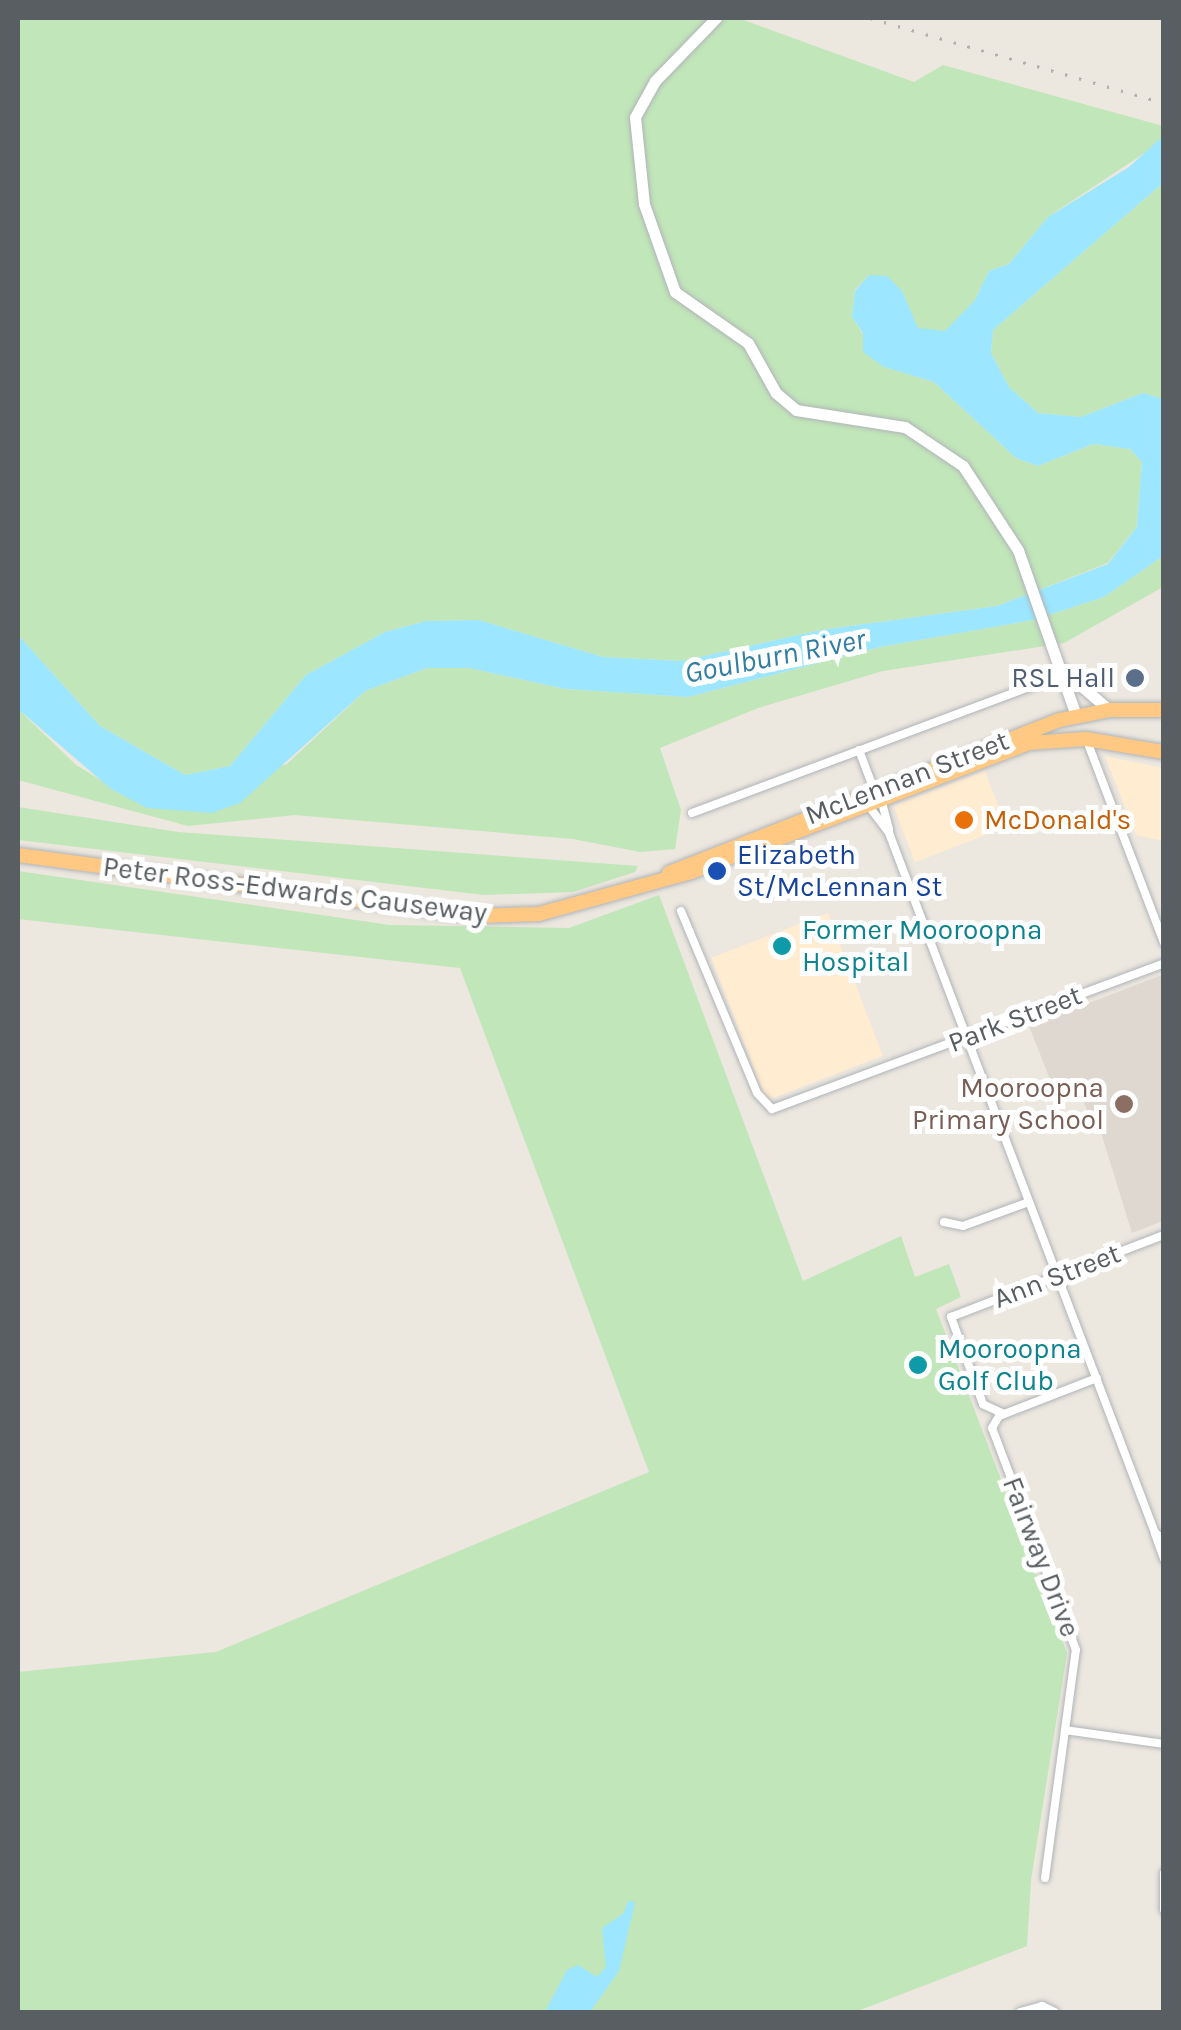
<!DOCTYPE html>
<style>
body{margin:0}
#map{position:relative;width:1181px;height:2030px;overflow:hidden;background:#ece7df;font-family:Karla,sans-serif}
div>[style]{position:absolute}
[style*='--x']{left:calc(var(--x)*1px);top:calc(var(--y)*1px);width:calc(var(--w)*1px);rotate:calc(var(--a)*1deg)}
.commercial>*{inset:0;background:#ffecd1;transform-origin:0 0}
.education>*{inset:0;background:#ded8d0}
.green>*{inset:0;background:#c1e6b9}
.water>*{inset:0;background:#9ce6ff}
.roads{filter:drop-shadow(0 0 2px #b0b4b8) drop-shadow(0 0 2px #b0b4b8)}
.street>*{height:8px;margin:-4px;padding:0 4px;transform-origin:4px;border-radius:4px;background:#fff}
.secondary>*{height:11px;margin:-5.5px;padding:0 5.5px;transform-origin:5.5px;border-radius:5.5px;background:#fff}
.highway>*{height:14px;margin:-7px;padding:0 7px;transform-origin:7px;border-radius:7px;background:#ffc983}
.rail>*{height:2.5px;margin-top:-1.25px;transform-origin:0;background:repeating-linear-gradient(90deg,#afb0b1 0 2.5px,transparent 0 14.5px)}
.dots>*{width:28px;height:28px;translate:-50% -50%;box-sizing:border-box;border:5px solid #fff;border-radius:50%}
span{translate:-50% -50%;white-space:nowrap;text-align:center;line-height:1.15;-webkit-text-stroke:10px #fff;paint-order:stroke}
.service-label{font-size:28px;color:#4e5e75}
.right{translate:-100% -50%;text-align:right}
.street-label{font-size:28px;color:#585e61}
.food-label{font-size:28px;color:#c56008}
.left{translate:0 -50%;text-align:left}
.transit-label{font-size:28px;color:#164399}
.culture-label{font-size:28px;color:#0d838f}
.education-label{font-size:28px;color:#785e54}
.water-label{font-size:30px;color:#327ea3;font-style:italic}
.frame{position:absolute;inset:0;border:20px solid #585e61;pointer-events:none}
</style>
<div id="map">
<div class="commercial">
<div style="clip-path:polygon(1105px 756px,1163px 768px,1163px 841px,1136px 835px)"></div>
<div style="left:985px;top:771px;width:60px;height:98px;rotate:69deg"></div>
<div style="left:828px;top:913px;width:153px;height:125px;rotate:69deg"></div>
</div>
<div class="education">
<div style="clip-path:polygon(1162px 975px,1163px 1221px,1132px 1233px,1098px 1123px,1092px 1124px,1075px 1078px,1053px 1087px,1029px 1026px)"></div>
</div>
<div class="green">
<div style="clip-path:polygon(18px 18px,738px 18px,914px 82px,943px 65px,1163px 126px,1161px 142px,1048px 217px,1009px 264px,989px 271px,975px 300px,945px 331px,918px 329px,902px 291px,869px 275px,855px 290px,852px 317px,884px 367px,934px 382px,1016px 458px,1038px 466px,1093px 444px,1130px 449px,1142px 462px,1137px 527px,1108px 563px,997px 606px,821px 630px,682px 661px,603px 657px,479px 620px,426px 621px,385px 632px,306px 675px,230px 766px,185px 775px,100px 726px,18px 635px)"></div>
<div style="clip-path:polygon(1163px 183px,1163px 399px,1143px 393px,1081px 417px,1038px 413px,1009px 387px,991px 353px,993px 330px)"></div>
<div style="clip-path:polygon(1163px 556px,1163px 587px,1064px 643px,883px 671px,758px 708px,660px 748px,681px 810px,675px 849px,640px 852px,573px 839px,295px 815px,188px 826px,18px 780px,18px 709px,76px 765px,147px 808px,287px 764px,365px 691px,427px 668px,469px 668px,565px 689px,688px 697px,880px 647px,1033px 620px,1104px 597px)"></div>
<div style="clip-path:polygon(18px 807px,178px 832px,638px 866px,635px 872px,573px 892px,484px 895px,18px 840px)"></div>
<div style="clip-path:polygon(18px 871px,390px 925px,569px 928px,659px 895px,803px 1281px,901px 1236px,915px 1277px,949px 1264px,961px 1297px,936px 1309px,1067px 1653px,1031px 1880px,1027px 1946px,855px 2012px,18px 2012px,18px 1672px,216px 1652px,649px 1472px,460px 968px,18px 919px)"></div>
</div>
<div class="water">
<div style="clip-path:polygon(1163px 136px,1163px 183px,993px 330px,991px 353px,1009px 387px,1038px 413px,1081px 417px,1143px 393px,1163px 399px,1163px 556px,1104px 597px,1033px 620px,880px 647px,688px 697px,565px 689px,469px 668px,427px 668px,365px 691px,240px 803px,212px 813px,147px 808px,111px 789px,18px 709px,18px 635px,100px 726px,185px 775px,230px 766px,306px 675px,385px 632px,426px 621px,479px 620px,603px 657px,682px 661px,821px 630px,997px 606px,1108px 564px,1137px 527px,1142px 462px,1130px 449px,1093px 444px,1038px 466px,1016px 458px,934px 382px,884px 367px,863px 352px,863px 333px,852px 317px,855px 291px,869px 275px,887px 276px,902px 291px,918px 328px,945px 331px,975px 300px,989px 271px,1009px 264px,1048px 217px,1129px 167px)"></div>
<div style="clip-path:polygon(629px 1900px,635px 1903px,619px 1971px,590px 2012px,545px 2012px,567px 1970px,578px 1965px,597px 1977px,606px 1967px,602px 1928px,623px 1914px)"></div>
</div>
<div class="roads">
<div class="street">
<div style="--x:1087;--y:741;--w:216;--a:69.1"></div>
<div style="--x:859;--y:750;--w:43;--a:69.4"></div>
<div style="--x:881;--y:799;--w:31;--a:75"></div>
<div style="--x:868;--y:805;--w:35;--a:53"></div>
<div style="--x:889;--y:833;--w:749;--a:69.19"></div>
<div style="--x:1155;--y:1533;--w:11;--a:34"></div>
<div style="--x:692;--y:813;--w:395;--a:-20.5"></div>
<div style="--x:681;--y:911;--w:197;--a:67.3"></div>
<div style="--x:757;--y:1093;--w:22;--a:47"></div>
<div style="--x:772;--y:1109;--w:418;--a:-20.4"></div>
<div style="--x:944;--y:1222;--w:19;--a:12"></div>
<div style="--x:963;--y:1226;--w:70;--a:-20"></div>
<div style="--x:1004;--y:1414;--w:23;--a:-155"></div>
<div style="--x:983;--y:1404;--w:93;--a:-110.2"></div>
<div style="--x:951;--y:1317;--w:228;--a:-21.1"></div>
<div style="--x:1155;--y:1534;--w:27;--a:70"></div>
<div style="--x:1065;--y:1730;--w:100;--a:8"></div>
<div style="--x:1164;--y:1873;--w:37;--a:90"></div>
<div style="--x:1045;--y:1878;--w:230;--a:-82.3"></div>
<div style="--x:1076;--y:1650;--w:237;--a:-110.7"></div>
<div style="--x:992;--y:1428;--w:14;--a:-60"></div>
<div style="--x:999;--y:1416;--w:105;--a:-21.2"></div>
<div style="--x:1020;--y:2012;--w:23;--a:-15"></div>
<div style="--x:1042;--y:2006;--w:14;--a:25"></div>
</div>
<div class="secondary">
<div style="--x:716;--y:18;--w:88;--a:134.1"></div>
<div style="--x:655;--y:81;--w:41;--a:119.1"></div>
<div style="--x:635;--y:117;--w:87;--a:84.1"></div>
<div style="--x:644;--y:204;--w:93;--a:70.6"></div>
<div style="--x:675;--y:292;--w:89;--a:34.9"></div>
<div style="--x:748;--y:343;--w:57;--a:60.8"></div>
<div style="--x:776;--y:393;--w:26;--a:40"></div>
<div style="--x:796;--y:410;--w:110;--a:8.9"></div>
<div style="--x:905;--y:427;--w:70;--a:33.9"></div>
<div style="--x:963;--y:466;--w:100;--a:56.8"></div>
<div style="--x:1018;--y:550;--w:176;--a:70.7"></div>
<div style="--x:1063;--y:670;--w:61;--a:41"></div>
</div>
<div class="highway">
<div style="--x:18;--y:855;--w:464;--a:7.6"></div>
<div style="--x:478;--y:916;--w:61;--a:-1.9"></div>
<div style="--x:539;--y:914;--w:158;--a:-15.4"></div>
<div style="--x:691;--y:872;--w:362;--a:-20.9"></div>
<div style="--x:1029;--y:743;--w:57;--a:-4"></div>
<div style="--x:1086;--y:739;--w:79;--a:9.5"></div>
<div style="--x:669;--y:873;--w:420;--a:-21.4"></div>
<div style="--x:1060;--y:720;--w:50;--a:-11.5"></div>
<div style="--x:1109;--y:710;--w:55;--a:0"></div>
</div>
</div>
<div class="rail">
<div style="--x:870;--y:18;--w:306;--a:16.1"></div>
</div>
<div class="dots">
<div style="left:1135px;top:678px;background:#5c6f8a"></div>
<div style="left:964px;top:820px;background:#e8710a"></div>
<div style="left:717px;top:871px;background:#1a4fb4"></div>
<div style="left:782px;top:946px;background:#0f9aa8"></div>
<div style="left:1124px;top:1104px;background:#8d6e63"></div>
<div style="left:918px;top:1365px;background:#0f9aa8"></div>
</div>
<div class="service-label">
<span class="right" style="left:1115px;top:678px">RSL Hall</span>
</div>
<div class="street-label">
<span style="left:907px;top:778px;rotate:-21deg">McLennan Street</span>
<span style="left:295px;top:890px;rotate:7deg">Peter Ross-Edwards Causeway</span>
<span style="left:1015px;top:1019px;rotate:-21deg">Park Street</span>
<span style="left:1057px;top:1276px;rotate:-21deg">Ann Street</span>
<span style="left:1041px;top:1557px;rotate:69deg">Fairway Drive</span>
</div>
<div class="food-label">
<span class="left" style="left:984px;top:820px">McDonald's</span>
</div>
<div class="transit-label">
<span class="left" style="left:737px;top:871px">Elizabeth<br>St/McLennan St</span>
</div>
<div class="culture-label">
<span class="left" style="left:802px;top:946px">Former Mooroopna<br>Hospital</span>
<span class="left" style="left:938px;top:1365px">Mooroopna<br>Golf Club</span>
</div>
<div class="education-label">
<span class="right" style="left:1104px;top:1104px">Mooroopna<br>Primary School</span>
</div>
<div class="water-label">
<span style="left:775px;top:656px;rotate:-11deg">Goulburn River</span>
</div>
<div class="frame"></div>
</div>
